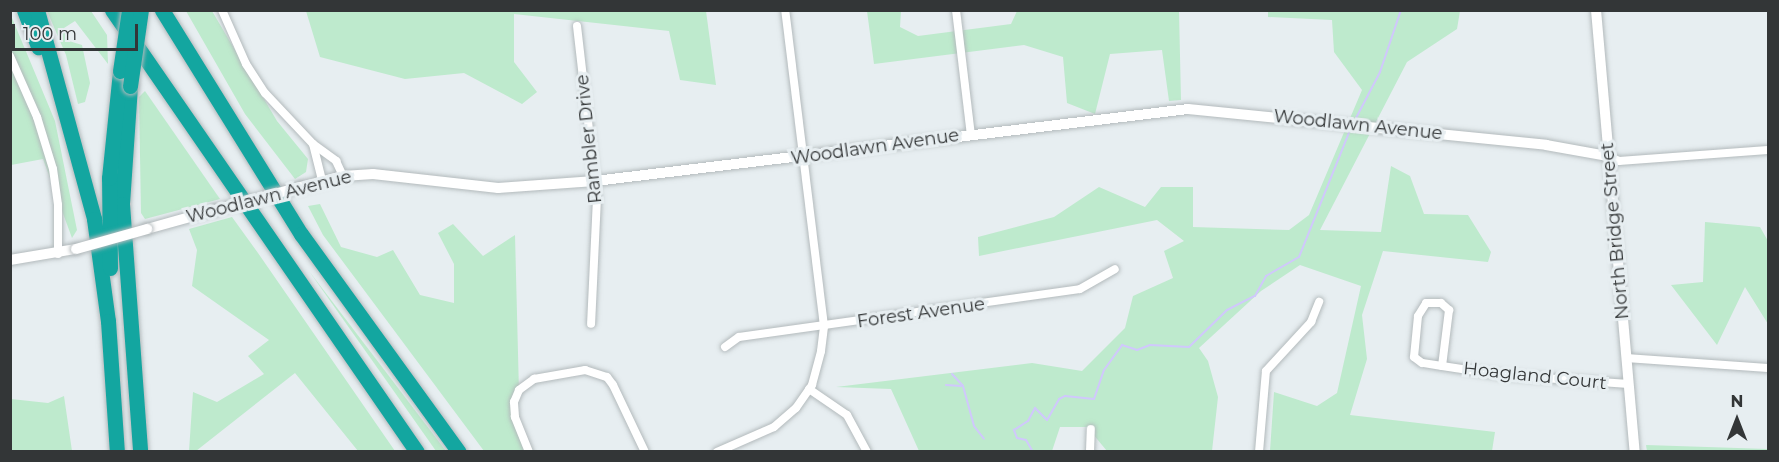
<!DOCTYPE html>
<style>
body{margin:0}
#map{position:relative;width:1779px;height:462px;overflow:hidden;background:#e7eef1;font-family:Montserrat,sans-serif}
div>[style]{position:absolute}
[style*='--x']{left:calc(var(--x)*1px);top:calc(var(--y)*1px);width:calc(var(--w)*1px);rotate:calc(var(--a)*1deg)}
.green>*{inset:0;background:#beeacd}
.stream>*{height:2px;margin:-1px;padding:0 1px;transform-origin:1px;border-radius:1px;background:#d0c8fc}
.roads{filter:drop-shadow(0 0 2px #b3babc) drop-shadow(0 0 2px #b3babc)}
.street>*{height:8px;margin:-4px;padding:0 4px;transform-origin:4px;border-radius:4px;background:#fff}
.secondary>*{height:10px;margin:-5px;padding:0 5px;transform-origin:5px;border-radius:5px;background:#fff}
.highway>*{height:15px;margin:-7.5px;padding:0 7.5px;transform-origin:7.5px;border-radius:7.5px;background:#13a6a0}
.bridges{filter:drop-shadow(0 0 2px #b3babc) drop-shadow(0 0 2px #b3babc)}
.secondary-bridge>*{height:10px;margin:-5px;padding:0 5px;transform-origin:5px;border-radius:5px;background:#fff}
.highway-bridge>*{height:15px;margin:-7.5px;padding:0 7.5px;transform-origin:7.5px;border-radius:7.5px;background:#13a6a0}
span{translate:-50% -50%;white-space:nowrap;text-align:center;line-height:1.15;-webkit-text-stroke:6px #e7eef1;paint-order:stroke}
.street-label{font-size:18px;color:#333637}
.frame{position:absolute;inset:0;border:12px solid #333637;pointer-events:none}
.north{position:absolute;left:1707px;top:390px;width:60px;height:60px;-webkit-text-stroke:4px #e7eef1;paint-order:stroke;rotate:0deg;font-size:16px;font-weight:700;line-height:24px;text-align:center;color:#333637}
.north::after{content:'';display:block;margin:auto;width:21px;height:27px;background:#333637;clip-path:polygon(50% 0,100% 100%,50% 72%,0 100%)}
.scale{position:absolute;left:12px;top:24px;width:126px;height:27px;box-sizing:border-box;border:3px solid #333637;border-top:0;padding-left:8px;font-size:18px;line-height:21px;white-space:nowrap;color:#333637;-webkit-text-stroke:4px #e7eef1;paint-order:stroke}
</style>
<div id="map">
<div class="green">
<div style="clip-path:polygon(47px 11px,91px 11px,107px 35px,108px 64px,75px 21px,64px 28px,69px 41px,82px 45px,90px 83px,85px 102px,78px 104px,66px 55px)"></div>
<div style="clip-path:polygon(186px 11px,212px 11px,277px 121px,308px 159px,306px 172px,295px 179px,245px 114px)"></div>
<div style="clip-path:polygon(306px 11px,706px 11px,716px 85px,680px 80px,669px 31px,514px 14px,514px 62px,537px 92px,522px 104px,464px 73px,405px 79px,320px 57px)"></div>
<div style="clip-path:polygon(867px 11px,901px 11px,900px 27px,918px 36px,1011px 24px,1017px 11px,1179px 11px,1181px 100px,1169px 101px,1162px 50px,1110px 54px,1095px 114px,1067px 103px,1063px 57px,1024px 45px,874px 64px)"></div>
<div style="clip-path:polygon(1268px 11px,1460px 11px,1457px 29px,1407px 62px,1320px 230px,1381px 232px,1391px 166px,1410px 176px,1424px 214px,1468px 215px,1491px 252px,1488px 262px,1383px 251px,1362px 315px,1367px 359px,1350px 415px,1495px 432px,1492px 451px,1270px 451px,1274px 392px,1317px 406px,1337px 393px,1361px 286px,1300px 265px,1261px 291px,1199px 348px,1208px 361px,1218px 397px,1212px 451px,1107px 451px,1087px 427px,1060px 427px,1052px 451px,919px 451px,891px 389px,836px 387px,1032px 363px,1082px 371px,1125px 328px,1133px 296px,1173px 278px,1164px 251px,1184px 241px,1157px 220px,979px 256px,978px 237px,1054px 217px,1099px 187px,1145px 207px,1161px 187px,1193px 187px,1193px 227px,1289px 230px,1309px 215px,1362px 90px,1334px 52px,1332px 20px,1268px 17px)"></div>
<div style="clip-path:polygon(10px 13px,55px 121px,77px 230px,72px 238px,43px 159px,11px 165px)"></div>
<div style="clip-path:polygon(145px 91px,220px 199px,145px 219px,141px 213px,139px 97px)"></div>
<div style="clip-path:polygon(320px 204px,341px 247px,377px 257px,393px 250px,420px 295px,454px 303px,454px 264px,438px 233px,453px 224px,483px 256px,515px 235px,519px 392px,515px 425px,527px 451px,484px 451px,323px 235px,308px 206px)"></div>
<div style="clip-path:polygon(232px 217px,258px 253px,395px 451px,358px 451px,295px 373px,196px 451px,189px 451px,193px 392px,217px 402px,264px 374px,248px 356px,269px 340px,192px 286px,197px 250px,189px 229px)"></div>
<div style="clip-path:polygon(1705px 222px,1760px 227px,1768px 241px,1768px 324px,1745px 287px,1717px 345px,1671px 285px,1703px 282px)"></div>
<div style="clip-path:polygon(309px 271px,446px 451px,436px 451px)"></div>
<div style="clip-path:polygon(64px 396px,72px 451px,11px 451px,11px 399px,48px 403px)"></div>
<div style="clip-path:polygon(1646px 445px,1768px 449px,1768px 451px,1647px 451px)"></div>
</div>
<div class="stream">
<div style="--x:1356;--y:118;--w:52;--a:-62.4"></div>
<div style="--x:1380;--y:72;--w:65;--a:-71.3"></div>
<div style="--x:952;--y:374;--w:16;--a:47"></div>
<div style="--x:963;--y:386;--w:41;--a:74.6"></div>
<div style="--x:974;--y:426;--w:16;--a:52"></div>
<div style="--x:946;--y:385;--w:15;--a:4"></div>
<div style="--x:1033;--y:452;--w:14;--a:-120"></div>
<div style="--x:1026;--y:440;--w:9;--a:-167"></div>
<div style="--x:1017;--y:438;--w:9;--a:-111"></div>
<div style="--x:1014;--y:430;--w:17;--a:-33"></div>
<div style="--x:1028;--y:421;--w:15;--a:-62"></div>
<div style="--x:1035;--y:408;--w:17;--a:45"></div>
<div style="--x:1047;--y:420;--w:24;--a:-60"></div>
<div style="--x:1059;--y:399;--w:7;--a:-27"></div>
<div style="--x:1065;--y:396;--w:29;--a:6"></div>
<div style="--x:1094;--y:399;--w:31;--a:-71"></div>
<div style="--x:1104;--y:370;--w:31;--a:-54"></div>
<div style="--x:1122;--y:345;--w:16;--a:18"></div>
<div style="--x:1137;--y:350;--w:14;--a:-21"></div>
<div style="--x:1150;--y:345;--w:39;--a:3"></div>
<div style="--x:1189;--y:347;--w:53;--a:-44.2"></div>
<div style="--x:1227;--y:310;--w:31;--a:-27"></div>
<div style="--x:1255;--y:296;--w:23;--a:-61"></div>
<div style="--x:1266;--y:276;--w:38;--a:-30"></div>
<div style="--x:1299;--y:257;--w:137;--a:-68.1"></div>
</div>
<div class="roads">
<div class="street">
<div style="--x:222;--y:10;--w:59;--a:66"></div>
<div style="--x:246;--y:64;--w:35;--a:57"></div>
<div style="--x:265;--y:93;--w:70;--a:46.7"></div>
<div style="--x:313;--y:144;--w:29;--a:36"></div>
<div style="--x:336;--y:161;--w:17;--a:65"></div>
<div style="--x:956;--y:10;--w:126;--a:83.2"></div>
<div style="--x:577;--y:26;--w:173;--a:83.4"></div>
<div style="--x:597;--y:198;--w:126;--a:92.7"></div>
<div style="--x:10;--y:56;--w:67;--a:66.1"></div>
<div style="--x:37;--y:117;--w:54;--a:72.9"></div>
<div style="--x:53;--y:169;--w:36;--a:82"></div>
<div style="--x:58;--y:205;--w:49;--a:90"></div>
<div style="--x:313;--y:144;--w:38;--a:76"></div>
<div style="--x:1608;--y:156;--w:12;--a:24"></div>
<div style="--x:1619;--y:161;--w:149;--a:-4.2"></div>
<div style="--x:1426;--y:303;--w:15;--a:0"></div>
<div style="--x:1441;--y:303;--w:11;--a:41"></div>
<div style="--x:1449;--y:310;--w:56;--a:97.1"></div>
<div style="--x:1442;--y:366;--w:20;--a:-171"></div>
<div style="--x:1422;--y:363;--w:10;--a:-143"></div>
<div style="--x:1414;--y:357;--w:41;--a:-84.4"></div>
<div style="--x:1418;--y:316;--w:15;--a:-58"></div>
<div style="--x:725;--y:347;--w:17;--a:-36"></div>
<div style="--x:739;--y:337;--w:344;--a:-8"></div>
<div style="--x:1080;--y:289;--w:40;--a:-29.7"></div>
<div style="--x:1626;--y:358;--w:142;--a:4"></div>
<div style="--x:1442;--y:366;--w:60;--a:8.7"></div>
<div style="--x:1501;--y:375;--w:128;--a:4"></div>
<div style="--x:809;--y:389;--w:46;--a:34.4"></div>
<div style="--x:847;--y:415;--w:42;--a:61.6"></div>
<div style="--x:529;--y:452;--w:38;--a:-112"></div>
<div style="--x:515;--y:417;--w:15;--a:-94"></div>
<div style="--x:514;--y:402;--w:13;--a:-67"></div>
<div style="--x:519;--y:390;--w:19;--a:-36"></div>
<div style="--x:534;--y:379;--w:52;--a:-10"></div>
<div style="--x:585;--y:370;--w:23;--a:18"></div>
<div style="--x:607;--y:377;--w:10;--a:53"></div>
<div style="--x:613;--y:385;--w:74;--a:64.5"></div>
<div style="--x:717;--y:452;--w:62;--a:-23.7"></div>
<div style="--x:774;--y:427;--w:29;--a:-41"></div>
<div style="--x:796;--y:408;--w:28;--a:-55"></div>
<div style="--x:812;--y:385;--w:35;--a:-75"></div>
<div style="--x:821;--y:351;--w:25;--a:-83"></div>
<div style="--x:824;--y:326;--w:318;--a:-97"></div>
<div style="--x:1090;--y:452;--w:23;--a:-88"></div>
<div style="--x:1259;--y:452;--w:81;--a:-85.1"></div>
<div style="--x:1266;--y:371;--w:67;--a:-47.4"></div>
<div style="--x:1311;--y:322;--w:22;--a:-68"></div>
</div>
<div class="secondary">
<div style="--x:1596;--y:10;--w:444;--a:85"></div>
<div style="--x:301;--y:187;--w:43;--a:-14.7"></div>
<div style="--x:343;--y:176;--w:30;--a:-4"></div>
<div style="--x:373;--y:174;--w:126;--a:6.4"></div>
<div style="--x:498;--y:188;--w:97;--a:-4.1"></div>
<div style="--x:595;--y:181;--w:597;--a:-6.92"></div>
<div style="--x:1188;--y:109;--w:360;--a:5.7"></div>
<div style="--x:1546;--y:145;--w:63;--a:10.1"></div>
<div style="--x:147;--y:229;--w:71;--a:-15.6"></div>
<div style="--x:10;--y:260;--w:67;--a:-9.5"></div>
</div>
<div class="highway">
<div style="--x:24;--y:10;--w:40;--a:69"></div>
<div style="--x:37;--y:10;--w:217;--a:74.7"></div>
<div style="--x:94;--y:219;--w:103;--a:82.2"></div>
<div style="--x:108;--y:321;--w:131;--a:86.1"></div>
<div style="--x:112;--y:10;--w:537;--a:55.39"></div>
<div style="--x:162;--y:10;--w:264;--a:58.2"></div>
<div style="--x:301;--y:234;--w:269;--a:54.1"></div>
<div style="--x:130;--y:86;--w:118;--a:93.9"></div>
<div style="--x:122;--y:204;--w:249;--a:85.8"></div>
<div style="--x:110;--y:268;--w:90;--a:-90.6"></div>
<div style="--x:109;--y:178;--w:108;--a:-84.1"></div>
</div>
</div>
<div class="bridges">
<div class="secondary-bridge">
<div style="--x:215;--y:210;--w:89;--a:-15"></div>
<div style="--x:76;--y:249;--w:74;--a:-15.7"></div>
</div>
<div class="highway-bridge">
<div style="--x:120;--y:71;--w:62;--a:-81.6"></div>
<div style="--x:130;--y:86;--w:77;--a:-81.8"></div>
</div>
</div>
<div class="street-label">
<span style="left:1358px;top:125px;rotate:6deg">Woodlawn Avenue</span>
<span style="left:589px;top:139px;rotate:-96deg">Rambler Drive</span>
<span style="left:875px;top:147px;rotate:-8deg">Woodlawn Avenue</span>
<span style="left:269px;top:197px;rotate:-14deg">Woodlawn Avenue</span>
<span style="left:1615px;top:231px;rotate:-95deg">North Bridge Street</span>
<span style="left:921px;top:313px;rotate:-8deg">Forest Avenue</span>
<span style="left:1535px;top:376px;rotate:6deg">Hoagland Court</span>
</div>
<div class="frame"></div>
<div class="north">N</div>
<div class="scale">100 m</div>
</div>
